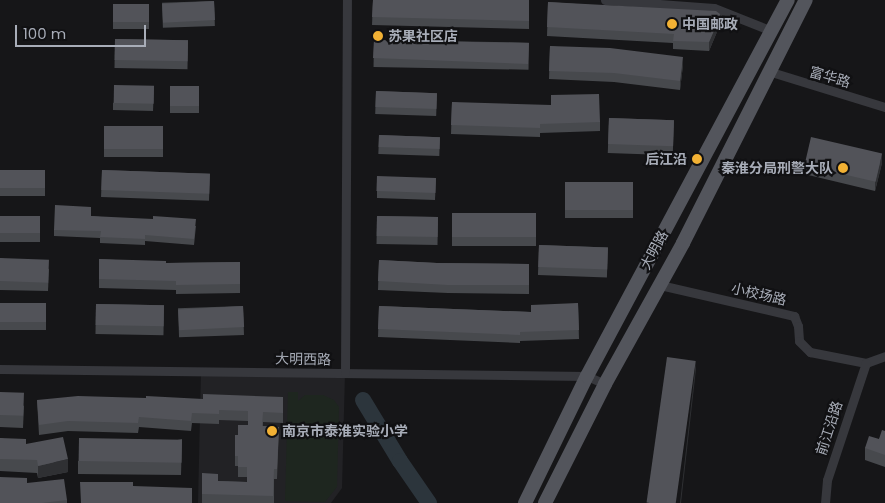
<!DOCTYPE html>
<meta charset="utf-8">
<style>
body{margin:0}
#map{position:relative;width:885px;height:503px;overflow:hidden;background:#161618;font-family:Poppins,"Noto Sans SC",sans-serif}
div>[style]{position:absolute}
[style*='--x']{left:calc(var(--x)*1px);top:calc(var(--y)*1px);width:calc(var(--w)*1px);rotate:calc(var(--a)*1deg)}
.built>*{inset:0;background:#222225}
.green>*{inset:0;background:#1e261f}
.river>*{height:16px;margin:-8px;padding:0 8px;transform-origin:8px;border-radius:8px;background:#2c353c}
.street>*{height:9px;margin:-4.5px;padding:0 4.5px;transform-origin:4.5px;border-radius:4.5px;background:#37383d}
.primary>*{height:14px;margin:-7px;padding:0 7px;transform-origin:7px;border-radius:7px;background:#53555c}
.wall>*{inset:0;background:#47494d;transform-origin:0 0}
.shaded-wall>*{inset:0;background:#2f3033}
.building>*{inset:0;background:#525359;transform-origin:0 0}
.dots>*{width:14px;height:14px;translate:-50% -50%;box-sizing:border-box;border:2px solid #111113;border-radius:50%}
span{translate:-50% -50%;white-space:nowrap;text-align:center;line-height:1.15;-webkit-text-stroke:4.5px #111113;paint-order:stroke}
.poi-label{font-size:14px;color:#a8adb8;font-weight:700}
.left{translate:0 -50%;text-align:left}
.right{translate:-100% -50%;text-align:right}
.street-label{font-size:14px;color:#a8adb8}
.scale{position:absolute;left:15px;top:25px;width:131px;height:22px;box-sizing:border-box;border:2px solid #a8adb8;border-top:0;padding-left:6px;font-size:15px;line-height:18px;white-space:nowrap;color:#a8adb8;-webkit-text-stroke:4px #111113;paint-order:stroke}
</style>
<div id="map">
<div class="built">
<div style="clip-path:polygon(201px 372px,345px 373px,342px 488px,331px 503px,198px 503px)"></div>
</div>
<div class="green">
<div style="clip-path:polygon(288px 392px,298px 392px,298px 401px,305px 395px,323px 395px,334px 400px,339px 407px,337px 487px,325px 502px,285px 501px)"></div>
</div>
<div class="river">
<div style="--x:363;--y:400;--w:71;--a:58.8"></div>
<div style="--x:400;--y:461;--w:51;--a:55.4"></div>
</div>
<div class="street">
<div style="--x:605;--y:0;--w:109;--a:4.2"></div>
<div style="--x:714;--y:8;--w:62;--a:21.6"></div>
<div style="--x:768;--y:71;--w:122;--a:17.1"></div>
<div style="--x:660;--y:285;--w:138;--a:13"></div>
<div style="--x:794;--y:316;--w:11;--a:68"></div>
<div style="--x:798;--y:326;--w:15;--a:86"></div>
<div style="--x:799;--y:341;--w:16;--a:45"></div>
<div style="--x:810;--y:352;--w:57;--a:11.1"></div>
<div style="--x:866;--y:363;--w:20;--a:-20"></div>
<div style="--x:0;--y:369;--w:587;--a:0.68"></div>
<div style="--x:587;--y:376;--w:20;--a:24"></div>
<div style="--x:345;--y:373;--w:373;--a:-89.7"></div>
<div style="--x:825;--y:503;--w:23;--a:-85"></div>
<div style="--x:827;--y:480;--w:123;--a:-71.6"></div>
</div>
<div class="primary">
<div style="--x:525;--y:503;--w:141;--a:-64"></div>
<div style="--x:587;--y:376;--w:426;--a:-61.9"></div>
<div style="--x:545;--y:503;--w:133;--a:-63.2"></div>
<div style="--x:605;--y:384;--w:161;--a:-61"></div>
<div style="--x:683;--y:243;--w:272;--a:-63.2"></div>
</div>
<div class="wall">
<div style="clip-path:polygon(373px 0,529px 0,529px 29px,372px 25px)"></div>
<div style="left:214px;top:1px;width:25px;height:52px;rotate:88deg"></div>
<div style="clip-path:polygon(548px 2px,720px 14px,719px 27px,709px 51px,673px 49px,673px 43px,547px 36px)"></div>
<div style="left:113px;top:4px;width:36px;height:25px"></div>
<div style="left:115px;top:39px;width:73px;height:29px;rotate:1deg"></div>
<div style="left:374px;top:40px;width:155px;height:27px;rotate:1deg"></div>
<div style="clip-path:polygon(550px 46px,683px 65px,680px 90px,614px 82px,549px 79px)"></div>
<div style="clip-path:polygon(154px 86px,153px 111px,113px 110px,113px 103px)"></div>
<div style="left:170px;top:86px;width:29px;height:27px"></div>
<div style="left:376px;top:91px;width:61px;height:23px;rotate:2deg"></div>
<div style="clip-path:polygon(452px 102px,600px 122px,600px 131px,540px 133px,540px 137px,451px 134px)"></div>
<div style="left:609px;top:118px;width:65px;height:35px;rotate:2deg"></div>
<div style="left:104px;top:126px;width:59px;height:31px"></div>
<div style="left:379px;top:135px;width:61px;height:19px;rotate:2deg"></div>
<div style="clip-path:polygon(882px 163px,875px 191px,804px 174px,804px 165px)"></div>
<div style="left:0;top:170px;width:45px;height:26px"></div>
<div style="left:102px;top:170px;width:108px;height:27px;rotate:2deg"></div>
<div style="clip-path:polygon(436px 178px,435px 200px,377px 198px,377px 191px)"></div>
<div style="left:565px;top:182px;width:68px;height:36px"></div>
<div style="left:452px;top:213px;width:84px;height:33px"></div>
<div style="left:0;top:216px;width:40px;height:26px"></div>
<div style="clip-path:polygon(91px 216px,196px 226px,194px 245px,145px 241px,145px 245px,100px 243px,100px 238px,54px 236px,54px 230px)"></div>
<div style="left:377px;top:216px;width:61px;height:28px;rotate:1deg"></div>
<div style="left:539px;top:245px;width:69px;height:30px;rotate:2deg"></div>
<div style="clip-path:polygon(0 258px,49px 269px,48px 291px,0 290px)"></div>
<div style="clip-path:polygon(99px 259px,166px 263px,240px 262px,240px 293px,176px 294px,176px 290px,99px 288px)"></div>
<div style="clip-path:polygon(379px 260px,437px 263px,529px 264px,529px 294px,448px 293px,378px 290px)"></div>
<div style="left:0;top:303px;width:46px;height:27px"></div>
<div style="clip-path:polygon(578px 303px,579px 339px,520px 341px,520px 343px,378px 337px,379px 306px,531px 312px)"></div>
<div style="left:96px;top:304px;width:68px;height:30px;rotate:1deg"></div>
<div style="left:243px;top:306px;width:29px;height:65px;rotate:88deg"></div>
<div style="clip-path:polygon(0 392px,24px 406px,23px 428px,0 427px)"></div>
<div style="clip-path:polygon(283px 397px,283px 423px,263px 422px,263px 426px,279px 427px,277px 479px,274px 479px,274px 503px,202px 503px,202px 473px,218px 481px,247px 482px,247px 477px,238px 477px,238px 466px,235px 466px,235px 456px,238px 435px,248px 425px,248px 421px,219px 420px,219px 424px,192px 423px,191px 431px,139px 427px,138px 433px,68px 431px,39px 435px,37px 400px,203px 399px)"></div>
<div style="clip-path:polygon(885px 431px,885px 467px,865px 460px,865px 448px,879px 439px)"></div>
<div style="clip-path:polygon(0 438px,26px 444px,68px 472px,38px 478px,37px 473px,0 471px)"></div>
<div style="clip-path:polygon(182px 439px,181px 475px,78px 474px,78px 461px)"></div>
<div style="clip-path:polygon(27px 483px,67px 500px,67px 503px,0 503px)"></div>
</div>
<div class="shaded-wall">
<div style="clip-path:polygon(719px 19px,719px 27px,709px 51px,709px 42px)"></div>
<div style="clip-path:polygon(683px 57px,683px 65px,680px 90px,680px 81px)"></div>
<div style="clip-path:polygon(882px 154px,882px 163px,875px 191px,875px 182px)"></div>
<div style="clip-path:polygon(696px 361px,696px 369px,681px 503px,680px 503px)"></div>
<div style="clip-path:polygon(68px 459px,68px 472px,38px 478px,38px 466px)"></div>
</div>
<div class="building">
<div style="clip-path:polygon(373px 0,529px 0,529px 21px,372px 17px)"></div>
<div style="left:214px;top:1px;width:19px;height:52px;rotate:87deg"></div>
<div style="clip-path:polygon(548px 2px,716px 11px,720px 14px,719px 19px,709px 42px,673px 41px,674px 34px,547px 27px)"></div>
<div style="left:113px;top:4px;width:36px;height:18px"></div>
<div style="left:115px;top:39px;width:73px;height:21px;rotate:1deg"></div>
<div style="clip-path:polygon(374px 40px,529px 43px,528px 64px,373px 58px)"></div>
<div style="clip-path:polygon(550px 46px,610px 48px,683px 57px,680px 81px,614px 73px,549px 71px)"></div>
<div style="left:114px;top:85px;width:40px;height:18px;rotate:1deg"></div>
<div style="left:170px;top:86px;width:29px;height:20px"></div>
<div style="left:376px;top:91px;width:61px;height:16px;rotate:2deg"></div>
<div style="clip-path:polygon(599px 94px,600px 122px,540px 124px,540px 128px,451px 125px,452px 102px,551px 105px,551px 95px)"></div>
<div style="left:609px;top:118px;width:65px;height:26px;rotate:2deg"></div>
<div style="left:104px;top:126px;width:59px;height:23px"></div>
<div style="left:379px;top:135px;width:61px;height:12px;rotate:2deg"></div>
<div style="left:811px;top:137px;width:73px;height:29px;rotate:13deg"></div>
<div style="left:0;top:170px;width:45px;height:18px"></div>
<div style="left:102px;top:170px;width:108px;height:20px;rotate:2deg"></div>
<div style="left:377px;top:176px;width:59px;height:15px;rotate:2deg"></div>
<div style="left:565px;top:182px;width:68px;height:28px"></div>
<div style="clip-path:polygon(55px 205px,91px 207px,91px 216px,153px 219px,153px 216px,196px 219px,194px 239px,145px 235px,145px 239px,100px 237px,101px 231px,54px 230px)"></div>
<div style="left:452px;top:213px;width:84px;height:24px"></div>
<div style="left:0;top:216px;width:40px;height:17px"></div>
<div style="left:377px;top:216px;width:61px;height:20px;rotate:1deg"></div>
<div style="left:539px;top:245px;width:69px;height:22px;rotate:2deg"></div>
<div style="left:0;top:258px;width:49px;height:23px;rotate:2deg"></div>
<div style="clip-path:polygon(99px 259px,166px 261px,166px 263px,240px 262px,240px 284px,176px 285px,176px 281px,99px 279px)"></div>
<div style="clip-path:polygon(379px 260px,437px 263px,529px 264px,529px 285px,448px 285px,378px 281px)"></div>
<div style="left:0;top:303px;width:46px;height:19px"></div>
<div style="clip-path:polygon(578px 303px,579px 330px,520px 332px,520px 335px,378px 329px,379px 306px,531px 312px,531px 305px)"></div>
<div style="left:96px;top:304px;width:68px;height:21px;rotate:1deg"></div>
<div style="left:243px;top:306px;width:21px;height:65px;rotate:87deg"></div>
<div style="left:667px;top:357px;width:29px;height:147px;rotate:8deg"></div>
<div style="left:0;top:392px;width:24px;height:23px;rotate:2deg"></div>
<div style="clip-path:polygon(203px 394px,283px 397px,283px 413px,263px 412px,262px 426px,279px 427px,277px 469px,274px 469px,273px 496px,202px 494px,202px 473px,218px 474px,218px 481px,247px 482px,247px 467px,238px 467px,238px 456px,235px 456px,235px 435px,238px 435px,238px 425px,248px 425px,248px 411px,219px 410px,219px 414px,192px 413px,191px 421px,139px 417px,138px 423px,68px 421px,39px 425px,37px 400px,78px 396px,146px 398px,146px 396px,203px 399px)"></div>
<div style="clip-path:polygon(882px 430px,885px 431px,885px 455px,865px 448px,869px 436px,879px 439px)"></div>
<div style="clip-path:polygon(63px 437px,68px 459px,38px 466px,37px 460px,0 459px,0 438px,26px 439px,26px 444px)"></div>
<div style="left:79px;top:438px;width:103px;height:23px;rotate:1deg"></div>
<div style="clip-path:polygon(0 477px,27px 478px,27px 483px,64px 479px,67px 500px,42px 503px,0 503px)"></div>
<div style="clip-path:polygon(80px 482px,133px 482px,133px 486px,192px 488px,192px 503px,81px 503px)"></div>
</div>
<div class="dots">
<div style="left:672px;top:24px;background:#f2b134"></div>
<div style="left:378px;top:36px;background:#f2b134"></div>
<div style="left:697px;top:159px;background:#f2b134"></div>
<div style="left:843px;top:168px;background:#f2b134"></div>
<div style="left:272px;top:431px;background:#f2b134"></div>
</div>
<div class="poi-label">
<span class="left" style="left:682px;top:24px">中国邮政</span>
<span class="left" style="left:388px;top:36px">苏果社区店</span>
<span class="right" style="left:687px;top:159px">后江沿</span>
<span class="right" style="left:833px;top:168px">秦淮分局刑警大队</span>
<span class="left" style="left:282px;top:431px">南京市泰淮实验小学</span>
</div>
<div class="street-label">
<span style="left:830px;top:77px;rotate:16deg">富华路</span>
<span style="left:654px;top:250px;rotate:-62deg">大明路</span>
<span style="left:759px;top:294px;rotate:13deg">小校场路</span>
<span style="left:303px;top:359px;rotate:1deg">大明西路</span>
<span style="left:829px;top:428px;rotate:-72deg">前江沿路</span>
</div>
<div class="scale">100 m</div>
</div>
